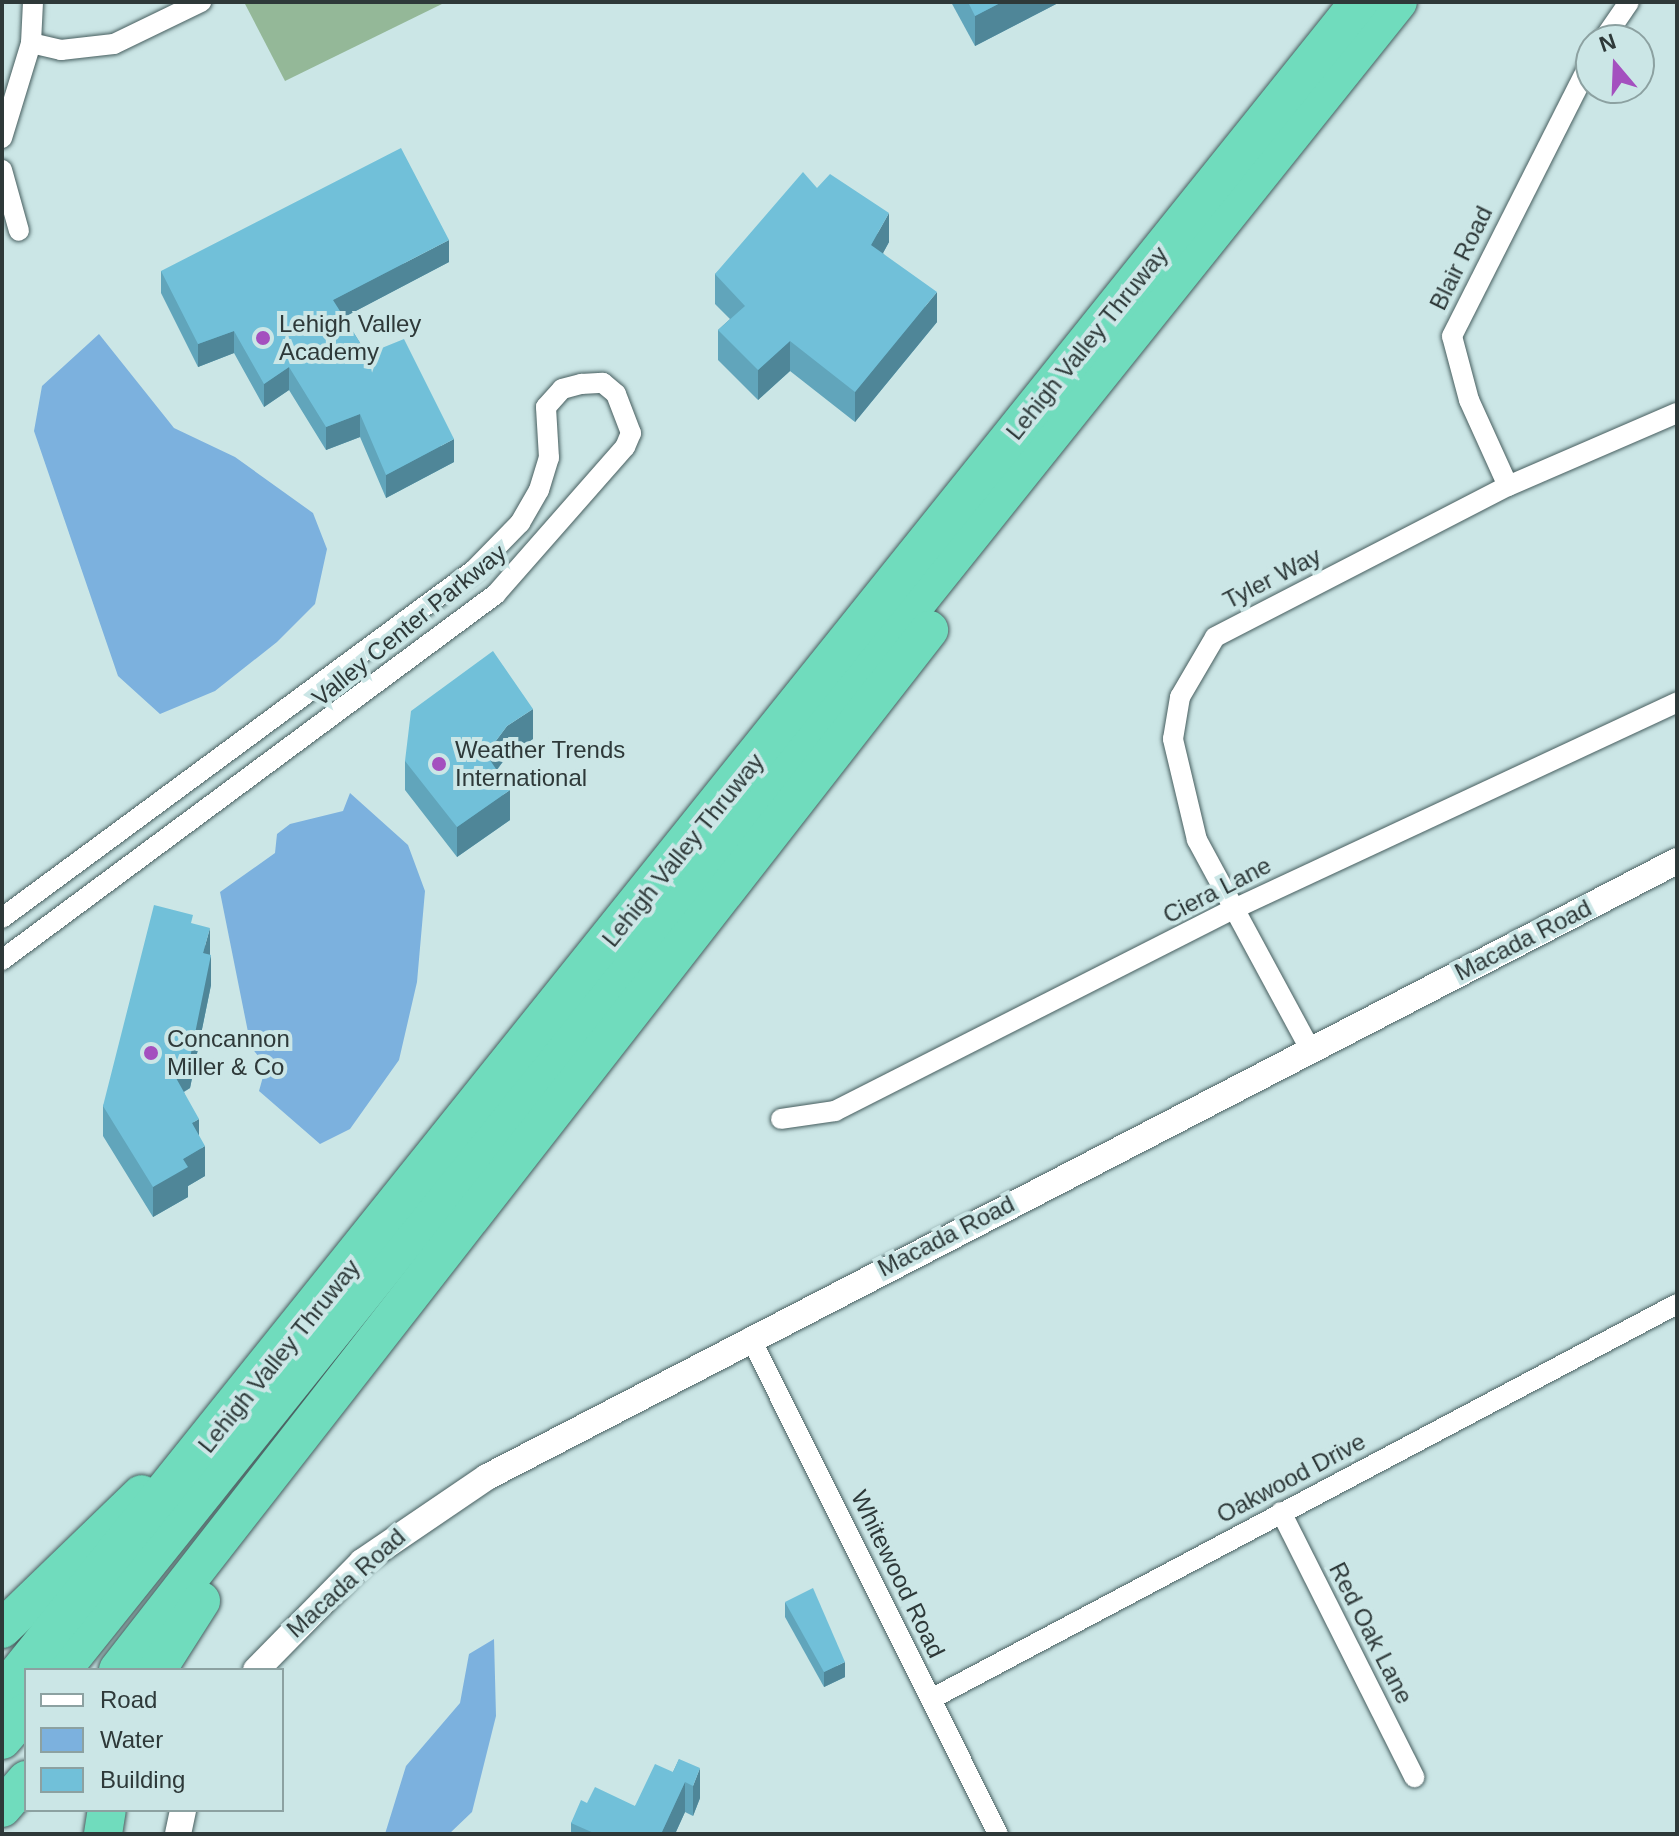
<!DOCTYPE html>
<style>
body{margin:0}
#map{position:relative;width:1679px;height:1836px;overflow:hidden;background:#cbe6e6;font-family:Helvetica,sans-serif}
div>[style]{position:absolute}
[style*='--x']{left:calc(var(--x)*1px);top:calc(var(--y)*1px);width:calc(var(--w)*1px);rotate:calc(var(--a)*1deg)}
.green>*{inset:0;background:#94b898}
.water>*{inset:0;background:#7cb1de}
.roads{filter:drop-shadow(0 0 2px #475e5f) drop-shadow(0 0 2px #475e5f)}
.minor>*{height:20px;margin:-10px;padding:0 10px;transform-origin:10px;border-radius:10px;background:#fff}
.tertiary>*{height:26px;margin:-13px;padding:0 13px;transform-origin:13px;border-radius:13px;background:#fff}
.motorway>*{height:38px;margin:-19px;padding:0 19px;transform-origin:19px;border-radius:19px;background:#70dcbd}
.wall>*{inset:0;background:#61a5bb}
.shaded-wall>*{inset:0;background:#4f8698}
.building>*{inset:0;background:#71c0d9}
.dots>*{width:22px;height:22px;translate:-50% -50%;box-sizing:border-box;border:4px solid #cbe6e6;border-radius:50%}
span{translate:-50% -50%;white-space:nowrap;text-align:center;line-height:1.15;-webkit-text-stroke:8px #cbe6e6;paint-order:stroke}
.street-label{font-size:24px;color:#2e3939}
.poi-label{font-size:24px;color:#2e3939}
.left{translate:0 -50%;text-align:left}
.frame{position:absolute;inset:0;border:4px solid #2e3939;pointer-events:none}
.legend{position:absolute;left:24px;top:1668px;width:260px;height:144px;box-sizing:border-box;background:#cbe6e6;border:2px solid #8ca1a1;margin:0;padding:10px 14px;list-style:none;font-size:24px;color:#2e3939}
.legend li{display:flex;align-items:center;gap:16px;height:40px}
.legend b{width:40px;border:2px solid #8ca1a1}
.north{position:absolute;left:1575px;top:24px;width:80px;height:80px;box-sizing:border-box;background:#cbe6e6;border:2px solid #8ca1a1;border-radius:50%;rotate:341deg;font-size:22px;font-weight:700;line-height:32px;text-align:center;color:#2e3939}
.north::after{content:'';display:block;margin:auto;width:28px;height:36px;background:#a450bf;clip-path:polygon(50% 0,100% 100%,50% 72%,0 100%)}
</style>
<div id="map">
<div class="green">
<div style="clip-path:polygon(244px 2px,446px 2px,285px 81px)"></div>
</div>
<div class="water">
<div style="clip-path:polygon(99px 334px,174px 428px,235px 457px,313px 513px,327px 549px,315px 604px,277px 642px,215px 691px,160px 714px,118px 676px,34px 431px,42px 386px)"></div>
<div style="clip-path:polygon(350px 793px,408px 845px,425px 891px,417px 982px,399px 1060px,350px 1129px,320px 1144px,259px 1091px,266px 1066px,251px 1047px,220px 892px,275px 853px,277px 834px,290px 824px,343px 811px)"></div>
<div style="clip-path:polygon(494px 1639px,496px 1716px,472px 1812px,449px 1834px,385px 1834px,406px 1766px,460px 1703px,469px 1654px)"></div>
</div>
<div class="roads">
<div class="minor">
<div style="--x:1603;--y:40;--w:46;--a:-55.6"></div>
<div style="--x:31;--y:43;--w:31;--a:13"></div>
<div style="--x:61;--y:50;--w:53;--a:-6.5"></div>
<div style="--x:114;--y:44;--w:97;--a:-25.8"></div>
<div style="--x:2;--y:138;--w:99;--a:-73"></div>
<div style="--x:31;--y:43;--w:41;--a:-87.2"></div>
<div style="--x:2;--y:170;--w:63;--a:74.4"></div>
<div style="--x:1508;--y:486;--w:94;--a:-114.4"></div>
<div style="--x:1469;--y:400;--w:66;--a:-104.9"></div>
<div style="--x:1452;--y:336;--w:308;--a:-63.2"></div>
<div style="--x:2;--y:918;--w:586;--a:-36.4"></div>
<div style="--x:474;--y:570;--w:66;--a:-45.6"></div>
<div style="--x:520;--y:523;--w:38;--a:-60"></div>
<div style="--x:539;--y:490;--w:34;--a:-73"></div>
<div style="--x:549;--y:458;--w:51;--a:-93.4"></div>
<div style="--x:546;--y:407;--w:24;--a:-48"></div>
<div style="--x:562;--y:389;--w:20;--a:-15"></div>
<div style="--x:581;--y:384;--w:22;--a:-3"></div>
<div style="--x:603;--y:383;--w:17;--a:40"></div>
<div style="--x:616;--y:394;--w:42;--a:69"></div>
<div style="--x:631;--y:433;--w:15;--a:113"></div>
<div style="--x:625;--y:447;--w:196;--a:131.3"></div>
<div style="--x:496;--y:594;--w:615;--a:143.47"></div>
<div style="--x:1310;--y:1049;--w:238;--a:-118.4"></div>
<div style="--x:1197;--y:840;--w:104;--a:-103.4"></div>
<div style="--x:1173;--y:739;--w:43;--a:-80.5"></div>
<div style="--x:1180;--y:697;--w:69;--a:-59.7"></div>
<div style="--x:1215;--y:637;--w:330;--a:-27.3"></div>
<div style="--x:1508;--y:486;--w:184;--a:-23.4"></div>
<div style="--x:781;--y:1119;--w:55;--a:-8.4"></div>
<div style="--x:835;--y:1111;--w:449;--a:-26.9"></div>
<div style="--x:1236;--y:908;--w:487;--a:-25"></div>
<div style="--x:750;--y:1337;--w:555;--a:63.48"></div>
<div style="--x:1281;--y:1512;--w:297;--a:63.3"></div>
<div style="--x:931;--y:1699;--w:844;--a:-27.9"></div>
</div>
<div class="tertiary">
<div style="--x:256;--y:1670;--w:151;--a:-45.5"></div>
<div style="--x:362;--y:1562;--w:151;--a:-34.2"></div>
<div style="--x:487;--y:1477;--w:1340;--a:-27.37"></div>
<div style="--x:178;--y:1834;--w:25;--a:-78"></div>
</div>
<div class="motorway">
<div style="--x:2;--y:1629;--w:194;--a:-44"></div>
<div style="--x:62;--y:1670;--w:2137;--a:-51.31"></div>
<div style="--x:118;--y:1670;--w:1319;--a:-52.05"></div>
<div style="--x:157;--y:1670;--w:82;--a:-57.5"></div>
<div style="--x:2;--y:1693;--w:2168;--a:-51.25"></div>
<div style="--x:2;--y:1740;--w:37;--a:-49"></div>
<div style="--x:2;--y:1808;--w:37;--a:-49"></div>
<div style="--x:103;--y:1834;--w:24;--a:-81"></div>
</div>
</div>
<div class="wall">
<div style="clip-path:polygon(951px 2px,1060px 2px,975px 46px)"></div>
<div style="clip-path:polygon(817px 188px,889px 242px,883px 253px,937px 322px,855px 422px,790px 371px,758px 400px,718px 360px,718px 330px,730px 319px,715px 304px,715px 274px)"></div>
<div style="clip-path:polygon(449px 262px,344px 317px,367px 354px,454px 462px,386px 498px,360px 437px,326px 450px,289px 390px,264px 407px,234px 353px,198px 367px,161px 293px,161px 271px)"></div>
<div style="clip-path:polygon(533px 739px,507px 756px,497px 770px,510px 820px,457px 857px,405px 790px,405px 761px)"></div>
<div style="clip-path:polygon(193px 924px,210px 955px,211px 985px,190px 1088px,184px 1092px,199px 1136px,205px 1176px,188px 1186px,188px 1197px,153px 1217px,103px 1136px,103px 1106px)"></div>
<div style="clip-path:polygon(785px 1602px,845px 1677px,824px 1687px,785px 1617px)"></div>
<div style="clip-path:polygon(679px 1759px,700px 1798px,693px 1816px,685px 1812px,675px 1834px,571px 1834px,571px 1823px,587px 1803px,635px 1806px,673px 1772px)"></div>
</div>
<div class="shaded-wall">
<div style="clip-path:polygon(1002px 2px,1060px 2px,975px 46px,975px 16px)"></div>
<div style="clip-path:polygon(889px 213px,889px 242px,871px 275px,871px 245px)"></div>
<div style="clip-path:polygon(449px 240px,449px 262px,333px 323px,333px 300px)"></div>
<div style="clip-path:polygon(937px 292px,937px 322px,855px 422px,855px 392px)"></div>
<div style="clip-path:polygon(234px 331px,234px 353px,198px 367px,198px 344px)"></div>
<div style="clip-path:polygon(790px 341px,790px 371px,758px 400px,758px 370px)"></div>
<div style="clip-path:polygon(289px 367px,289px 390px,264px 407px,264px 384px)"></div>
<div style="clip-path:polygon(360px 414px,360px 437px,326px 450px,326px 427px)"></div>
<div style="clip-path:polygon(454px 439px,454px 462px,386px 498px,386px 475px)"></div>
<div style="clip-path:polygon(533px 709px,533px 739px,507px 756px,486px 784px,486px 754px,507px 726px)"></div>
<div style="clip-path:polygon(510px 790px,510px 820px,457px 857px,457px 827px)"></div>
<div style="clip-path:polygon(210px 928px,210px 958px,203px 953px)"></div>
<div style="clip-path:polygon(211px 955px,211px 985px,190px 1088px,171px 1099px,171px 1069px)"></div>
<div style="clip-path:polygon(199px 1119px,199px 1149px,192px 1123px)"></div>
<div style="clip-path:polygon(205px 1146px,205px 1176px,188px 1186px,188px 1197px,153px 1217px,153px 1187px,183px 1159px)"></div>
<div style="clip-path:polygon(845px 1662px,845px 1677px,824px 1687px,824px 1672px)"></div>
<div style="clip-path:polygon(700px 1768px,700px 1798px,693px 1816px,693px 1786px)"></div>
<div style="clip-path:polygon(685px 1782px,685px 1812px,675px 1834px,661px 1834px)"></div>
</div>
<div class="building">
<div style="clip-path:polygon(968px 2px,1002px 2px,975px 16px)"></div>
<div style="clip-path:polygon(401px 148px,449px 240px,333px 300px,367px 354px,404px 339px,454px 439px,386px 475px,360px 414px,326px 427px,289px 367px,264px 384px,234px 331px,198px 344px,161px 271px)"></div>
<div style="clip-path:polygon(803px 172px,817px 188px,830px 174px,889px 213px,871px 245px,937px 292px,855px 392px,790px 341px,758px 370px,718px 330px,745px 306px,715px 274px)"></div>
<div style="clip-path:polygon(493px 651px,533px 709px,507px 726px,486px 754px,510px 790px,457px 827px,405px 761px,411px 711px)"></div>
<div style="clip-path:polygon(154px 905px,193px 915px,191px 923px,210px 928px,203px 953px,211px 955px,190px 1058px,171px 1069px,199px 1119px,192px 1123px,205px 1146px,183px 1159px,188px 1167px,153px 1187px,103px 1106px)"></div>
<div style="clip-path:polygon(813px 1588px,845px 1662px,824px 1672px,785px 1602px)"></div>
<div style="clip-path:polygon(679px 1759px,700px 1768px,693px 1786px,685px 1782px,661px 1834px,596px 1834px,571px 1823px,581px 1800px,587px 1803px,595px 1787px,635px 1806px,655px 1764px,673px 1772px)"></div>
</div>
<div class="dots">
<div style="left:263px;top:338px;background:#a450bf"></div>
<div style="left:439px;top:764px;background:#a450bf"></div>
<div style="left:151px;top:1053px;background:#a450bf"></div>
</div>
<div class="street-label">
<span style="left:1461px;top:258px;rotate:-64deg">Blair Road</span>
<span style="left:1087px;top:343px;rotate:-51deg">Lehigh Valley Thruway</span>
<span style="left:1272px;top:578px;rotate:-27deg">Tyler Way</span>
<span style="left:409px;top:625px;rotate:-39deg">Valley Center Parkway</span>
<span style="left:683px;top:850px;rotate:-51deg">Lehigh Valley Thruway</span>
<span style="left:1217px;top:890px;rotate:-27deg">Ciera Lane</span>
<span style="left:1523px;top:940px;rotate:-27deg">Macada Road</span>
<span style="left:946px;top:1236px;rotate:-27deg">Macada Road</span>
<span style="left:279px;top:1356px;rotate:-51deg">Lehigh Valley Thruway</span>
<span style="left:1291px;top:1478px;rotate:-28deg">Oakwood Drive</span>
<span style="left:898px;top:1574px;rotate:64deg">Whitewood Road</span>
<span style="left:346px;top:1583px;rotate:-42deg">Macada Road</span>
<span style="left:1371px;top:1633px;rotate:63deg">Red Oak Lane</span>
</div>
<div class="poi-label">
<span class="left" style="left:279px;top:338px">Lehigh Valley<br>Academy</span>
<span class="left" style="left:455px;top:764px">Weather Trends<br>International</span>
<span class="left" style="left:167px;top:1053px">Concannon<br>Miller &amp; Co</span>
</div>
<div class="frame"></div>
<ul class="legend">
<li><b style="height:10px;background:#fff"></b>Road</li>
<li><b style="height:22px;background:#7cb1de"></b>Water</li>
<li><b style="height:22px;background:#71c0d9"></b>Building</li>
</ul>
<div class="north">N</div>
</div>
